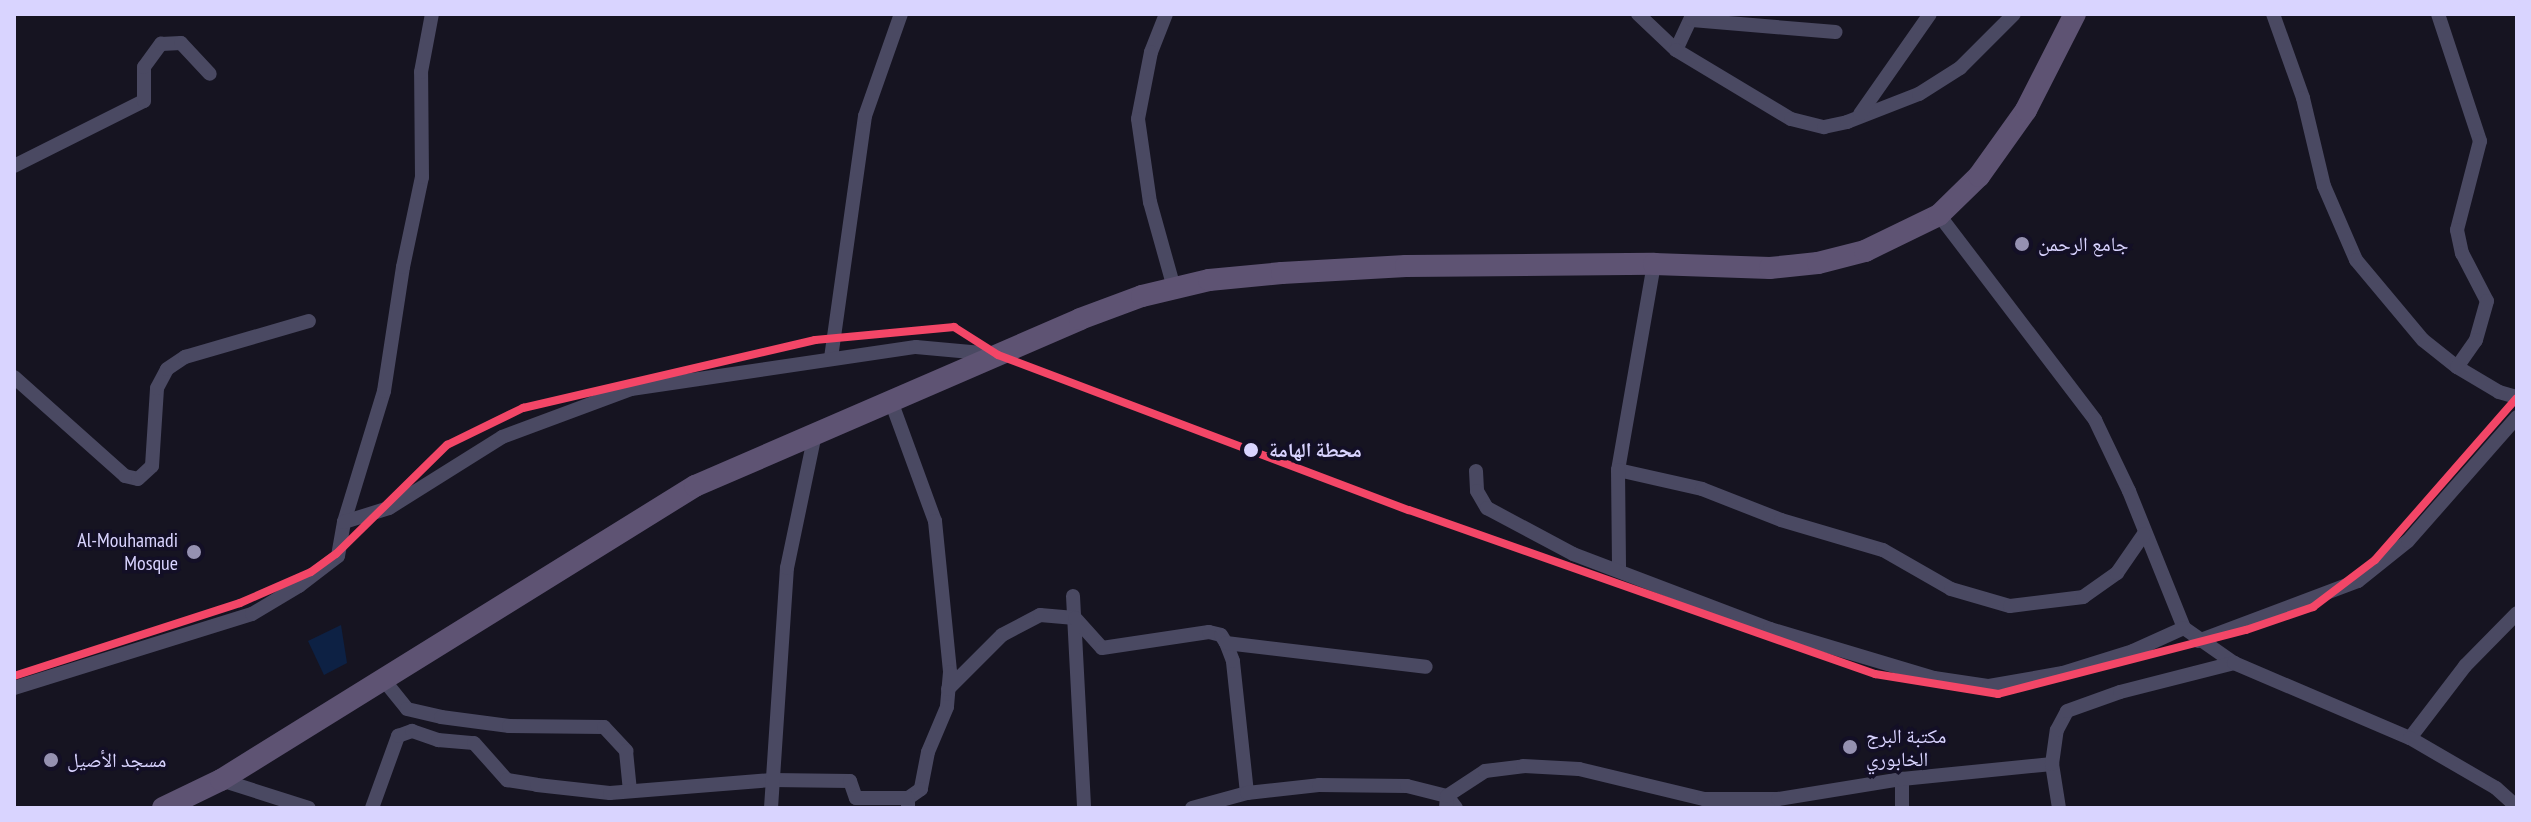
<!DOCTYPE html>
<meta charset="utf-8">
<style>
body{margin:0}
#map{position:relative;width:2531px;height:822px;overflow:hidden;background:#161421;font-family:"PT Sans Narrow","Noto Naskh Arabic",sans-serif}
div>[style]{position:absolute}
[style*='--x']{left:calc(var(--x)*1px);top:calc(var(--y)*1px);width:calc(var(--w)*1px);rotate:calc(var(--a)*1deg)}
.water>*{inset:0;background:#0d2144}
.street>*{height:14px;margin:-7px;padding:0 7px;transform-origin:7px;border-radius:7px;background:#4a4962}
.primary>*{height:22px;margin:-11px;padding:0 11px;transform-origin:11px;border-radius:11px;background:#5e5373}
.rail-1>*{height:8px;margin:-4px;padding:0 4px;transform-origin:4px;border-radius:4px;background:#f34667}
.dots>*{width:22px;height:22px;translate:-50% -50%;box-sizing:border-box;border:4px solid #130f26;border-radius:50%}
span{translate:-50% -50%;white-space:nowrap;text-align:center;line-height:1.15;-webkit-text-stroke:7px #130f26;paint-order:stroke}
.poi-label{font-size:20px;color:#d9d4ff}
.left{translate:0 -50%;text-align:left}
.right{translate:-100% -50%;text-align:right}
.stop-label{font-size:20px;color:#d9d4ff;font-weight:700}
.frame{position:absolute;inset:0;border:16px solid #d9d4ff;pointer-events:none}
</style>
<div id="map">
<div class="water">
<div style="clip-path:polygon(341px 625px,347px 663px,324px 675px,308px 641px)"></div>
</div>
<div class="street">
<div style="--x:1166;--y:14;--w:41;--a:111.5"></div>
<div style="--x:1151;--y:52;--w:68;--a:101"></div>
<div style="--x:1138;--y:119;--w:84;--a:81.8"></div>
<div style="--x:1150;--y:202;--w:89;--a:74.4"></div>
<div style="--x:1638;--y:14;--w:52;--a:43.5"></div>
<div style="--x:1676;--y:50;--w:40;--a:-65"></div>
<div style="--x:2273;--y:14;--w:89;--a:70.3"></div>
<div style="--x:2303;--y:98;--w:90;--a:76.6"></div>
<div style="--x:2324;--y:186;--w:81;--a:66.6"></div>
<div style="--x:2356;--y:260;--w:104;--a:50.1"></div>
<div style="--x:2423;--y:340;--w:43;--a:38.5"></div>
<div style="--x:2457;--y:367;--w:49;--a:30.8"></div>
<div style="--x:2499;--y:392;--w:19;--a:16"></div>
<div style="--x:2438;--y:14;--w:134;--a:71.7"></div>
<div style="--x:2480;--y:141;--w:92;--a:104.5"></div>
<div style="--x:2457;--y:230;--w:24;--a:78"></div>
<div style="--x:2462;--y:253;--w:54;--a:62.5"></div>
<div style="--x:2487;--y:301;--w:41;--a:105.8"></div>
<div style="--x:2476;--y:340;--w:33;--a:125"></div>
<div style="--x:1692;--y:20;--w:144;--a:4.8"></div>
<div style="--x:1676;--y:50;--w:134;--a:31"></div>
<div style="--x:1791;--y:119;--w:34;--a:14"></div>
<div style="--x:1824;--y:127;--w:24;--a:-12"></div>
<div style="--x:1847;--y:122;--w:77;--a:-21.3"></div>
<div style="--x:1919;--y:94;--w:49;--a:-32.4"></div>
<div style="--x:1960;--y:68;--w:76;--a:-45"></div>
<div style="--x:1860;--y:114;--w:122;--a:-55"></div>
<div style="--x:14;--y:166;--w:145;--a:-26.6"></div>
<div style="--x:144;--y:101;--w:34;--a:-90"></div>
<div style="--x:144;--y:67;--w:29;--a:-54"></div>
<div style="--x:161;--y:44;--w:20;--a:-3"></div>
<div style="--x:181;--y:43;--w:42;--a:46.9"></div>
<div style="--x:1939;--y:215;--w:258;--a:52.7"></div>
<div style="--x:2095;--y:420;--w:79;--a:64.4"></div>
<div style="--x:2129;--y:491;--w:148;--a:68.1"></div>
<div style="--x:2184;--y:628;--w:61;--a:35"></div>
<div style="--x:1654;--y:264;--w:209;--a:99.9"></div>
<div style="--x:1618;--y:470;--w:86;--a:12.7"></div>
<div style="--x:1702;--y:489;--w:85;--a:21.4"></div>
<div style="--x:1781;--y:520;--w:106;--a:16.4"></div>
<div style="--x:1883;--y:550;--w:78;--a:29.8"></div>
<div style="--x:1951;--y:589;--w:61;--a:16.1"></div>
<div style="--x:2010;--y:606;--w:74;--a:-7"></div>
<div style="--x:2083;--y:597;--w:42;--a:-35.2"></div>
<div style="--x:2117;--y:573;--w:47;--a:-55.3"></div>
<div style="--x:831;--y:358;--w:244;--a:-82"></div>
<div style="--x:865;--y:116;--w:108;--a:-70.6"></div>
<div style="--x:14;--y:377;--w:149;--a:41.7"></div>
<div style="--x:125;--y:476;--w:13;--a:13"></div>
<div style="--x:138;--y:479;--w:19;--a:-43"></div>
<div style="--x:152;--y:466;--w:78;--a:-86.3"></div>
<div style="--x:157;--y:388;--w:21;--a:-62"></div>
<div style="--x:167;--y:369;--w:22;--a:-34"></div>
<div style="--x:185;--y:357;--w:129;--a:-16.2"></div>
<div style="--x:891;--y:401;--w:128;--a:69.9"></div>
<div style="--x:935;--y:521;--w:152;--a:84.3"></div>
<div style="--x:950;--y:672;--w:35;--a:95"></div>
<div style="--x:947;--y:707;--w:49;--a:112.9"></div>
<div style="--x:928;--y:752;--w:38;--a:101"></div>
<div style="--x:921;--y:789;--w:16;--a:145"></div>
<div style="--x:908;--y:798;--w:10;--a:90"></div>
<div style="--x:1618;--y:470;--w:99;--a:89.4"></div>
<div style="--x:1476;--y:471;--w:20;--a:87"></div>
<div style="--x:1477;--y:491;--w:20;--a:60"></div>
<div style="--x:1487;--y:508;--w:98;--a:28.1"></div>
<div style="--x:1573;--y:554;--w:211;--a:20.8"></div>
<div style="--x:1770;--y:629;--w:171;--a:16.6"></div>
<div style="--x:1934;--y:678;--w:56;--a:8.3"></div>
<div style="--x:1989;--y:686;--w:75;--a:-10"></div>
<div style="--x:2063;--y:673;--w:73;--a:-17.4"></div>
<div style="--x:2133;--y:651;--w:56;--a:-24.3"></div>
<div style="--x:344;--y:522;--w:137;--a:-73"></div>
<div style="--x:384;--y:391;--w:125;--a:-81.3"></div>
<div style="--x:403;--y:267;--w:92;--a:-78.1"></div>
<div style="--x:422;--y:177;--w:105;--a:-90.5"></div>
<div style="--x:421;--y:72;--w:59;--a:-79.3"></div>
<div style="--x:1073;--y:596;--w:212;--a:87"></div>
<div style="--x:2198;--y:641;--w:171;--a:-20.6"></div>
<div style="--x:2358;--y:581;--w:64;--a:-38.7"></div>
<div style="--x:2408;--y:541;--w:165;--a:-48.7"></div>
<div style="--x:383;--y:679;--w:38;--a:51"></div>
<div style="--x:407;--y:709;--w:35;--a:13"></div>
<div style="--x:441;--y:717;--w:69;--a:7.5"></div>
<div style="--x:509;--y:726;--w:95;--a:0.6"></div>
<div style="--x:604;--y:727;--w:33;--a:47"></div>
<div style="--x:626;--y:751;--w:40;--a:84.3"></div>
<div style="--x:14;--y:688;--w:249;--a:-17.3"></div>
<div style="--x:252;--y:614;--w:55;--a:-30.8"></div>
<div style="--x:299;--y:586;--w:49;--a:-37.6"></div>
<div style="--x:338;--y:556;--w:35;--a:-80"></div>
<div style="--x:344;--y:522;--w:47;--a:-17.3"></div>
<div style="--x:389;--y:508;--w:133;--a:-32.1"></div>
<div style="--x:502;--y:437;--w:138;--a:-20.4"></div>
<div style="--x:631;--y:389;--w:288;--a:-8.4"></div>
<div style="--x:916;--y:347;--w:77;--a:5.2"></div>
<div style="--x:948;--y:689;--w:76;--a:-45"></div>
<div style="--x:1002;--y:635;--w:43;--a:-27.8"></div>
<div style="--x:1040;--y:615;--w:35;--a:5"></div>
<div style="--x:1075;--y:618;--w:40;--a:48"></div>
<div style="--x:1102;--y:648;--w:108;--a:-8.5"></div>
<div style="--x:1209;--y:632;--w:12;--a:14"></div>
<div style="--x:1221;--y:635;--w:9;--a:58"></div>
<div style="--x:2410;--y:738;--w:91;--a:-52.6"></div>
<div style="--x:2465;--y:666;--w:74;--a:-45.5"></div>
<div style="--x:1902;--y:779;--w:29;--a:90"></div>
<div style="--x:221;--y:780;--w:92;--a:17.7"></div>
<div style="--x:1247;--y:793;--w:133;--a:-96.1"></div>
<div style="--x:1233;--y:661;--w:19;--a:-111"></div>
<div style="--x:1226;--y:643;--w:201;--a:6.8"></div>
<div style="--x:372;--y:808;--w:77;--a:-70.1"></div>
<div style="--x:398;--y:736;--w:15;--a:-20"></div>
<div style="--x:412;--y:731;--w:28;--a:19"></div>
<div style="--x:438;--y:740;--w:36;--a:5"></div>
<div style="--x:474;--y:743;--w:50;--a:48.3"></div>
<div style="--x:507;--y:780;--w:30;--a:9"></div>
<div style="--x:537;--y:785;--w:73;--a:6.3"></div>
<div style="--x:610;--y:793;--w:163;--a:-4.6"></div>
<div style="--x:772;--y:780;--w:78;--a:0.7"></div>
<div style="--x:850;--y:781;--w:18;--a:71"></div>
<div style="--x:856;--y:798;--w:52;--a:0"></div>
<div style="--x:771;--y:808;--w:241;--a:-86.2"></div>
<div style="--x:787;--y:568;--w:137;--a:-78.2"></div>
<div style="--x:1192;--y:808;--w:57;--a:-15.3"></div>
<div style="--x:1247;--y:793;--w:72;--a:-6.3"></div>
<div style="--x:1319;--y:785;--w:88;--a:0.7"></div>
<div style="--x:1407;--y:786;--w:41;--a:14"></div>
<div style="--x:1447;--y:796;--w:15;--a:53"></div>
<div style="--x:1446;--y:808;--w:12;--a:-85"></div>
<div style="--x:1447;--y:796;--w:45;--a:-33.3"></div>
<div style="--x:1485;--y:771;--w:38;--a:-7"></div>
<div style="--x:1523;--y:766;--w:56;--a:3.1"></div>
<div style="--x:1579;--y:769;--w:129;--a:13.5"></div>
<div style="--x:1704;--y:799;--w:74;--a:0"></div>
<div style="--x:1778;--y:799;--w:126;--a:-9.2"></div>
<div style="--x:1902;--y:779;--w:151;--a:-5.7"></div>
<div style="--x:2059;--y:808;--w:45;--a:-99"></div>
<div style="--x:2052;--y:764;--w:34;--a:-82"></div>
<div style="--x:2057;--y:730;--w:21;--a:-62"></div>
<div style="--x:2067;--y:711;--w:56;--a:-19.7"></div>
<div style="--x:2120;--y:692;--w:118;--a:-14.3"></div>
<div style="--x:2234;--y:663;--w:191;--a:23.1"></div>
<div style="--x:2410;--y:738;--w:99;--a:30.2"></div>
<div style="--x:2496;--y:788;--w:28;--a:42"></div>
</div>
<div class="primary">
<div style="--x:163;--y:808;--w:64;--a:-25.8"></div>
<div style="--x:221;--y:780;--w:558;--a:-31.81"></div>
<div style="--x:695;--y:486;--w:420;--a:-23.4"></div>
<div style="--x:1080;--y:319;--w:66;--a:-20.4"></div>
<div style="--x:1142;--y:296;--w:69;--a:-13.4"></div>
<div style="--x:1209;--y:280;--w:73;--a:-5.5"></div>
<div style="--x:1282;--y:273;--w:124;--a:-3.2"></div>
<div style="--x:1406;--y:266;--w:248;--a:-0.5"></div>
<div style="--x:1654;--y:264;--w:116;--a:2"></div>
<div style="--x:1770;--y:268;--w:48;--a:-5.9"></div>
<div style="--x:1818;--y:263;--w:49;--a:-14.3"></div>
<div style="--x:1865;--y:251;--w:82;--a:-25.9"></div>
<div style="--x:1939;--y:215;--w:56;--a:-44.3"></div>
<div style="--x:1979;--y:176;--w:81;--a:-54.5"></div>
<div style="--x:2026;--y:110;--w:108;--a:-63"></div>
</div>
<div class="rail-1">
<div style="--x:14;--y:676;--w:237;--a:-17.9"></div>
<div style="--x:240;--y:603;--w:77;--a:-23.6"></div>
<div style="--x:311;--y:572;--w:31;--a:-36"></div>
<div style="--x:336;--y:554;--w:156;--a:-44.5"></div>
<div style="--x:447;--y:445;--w:85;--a:-26"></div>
<div style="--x:523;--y:408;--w:300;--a:-13.1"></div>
<div style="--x:815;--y:340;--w:140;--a:-5.3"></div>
<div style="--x:954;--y:327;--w:52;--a:32.5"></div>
<div style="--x:998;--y:355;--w:439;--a:20.7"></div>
<div style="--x:1409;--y:510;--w:494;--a:19.4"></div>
<div style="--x:1875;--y:674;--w:125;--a:9.2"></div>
<div style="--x:1998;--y:694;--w:256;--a:-14.5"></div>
<div style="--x:2246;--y:630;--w:71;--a:-18.9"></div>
<div style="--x:2313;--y:607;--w:78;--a:-37.2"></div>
<div style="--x:2375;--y:560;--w:215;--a:-48.8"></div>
</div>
<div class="dots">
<div style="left:2022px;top:244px;background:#9591b1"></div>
<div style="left:1251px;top:450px;background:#d9d4ff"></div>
<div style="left:194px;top:552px;background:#9591b1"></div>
<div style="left:1850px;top:747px;background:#9591b1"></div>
<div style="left:51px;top:760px;background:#9591b1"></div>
</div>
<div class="poi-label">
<span class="left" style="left:2038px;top:244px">جامع الرحمن</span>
<span class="right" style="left:178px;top:552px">Al-Mouhamadi<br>Mosque</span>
<span class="left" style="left:1866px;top:748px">مكتبة البرج<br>الخابوري</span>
<span class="left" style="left:67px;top:760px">مسجد الأصيل</span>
</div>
<div class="stop-label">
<span class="left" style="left:1269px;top:450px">محطة الهامة</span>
</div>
<div class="frame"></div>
</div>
